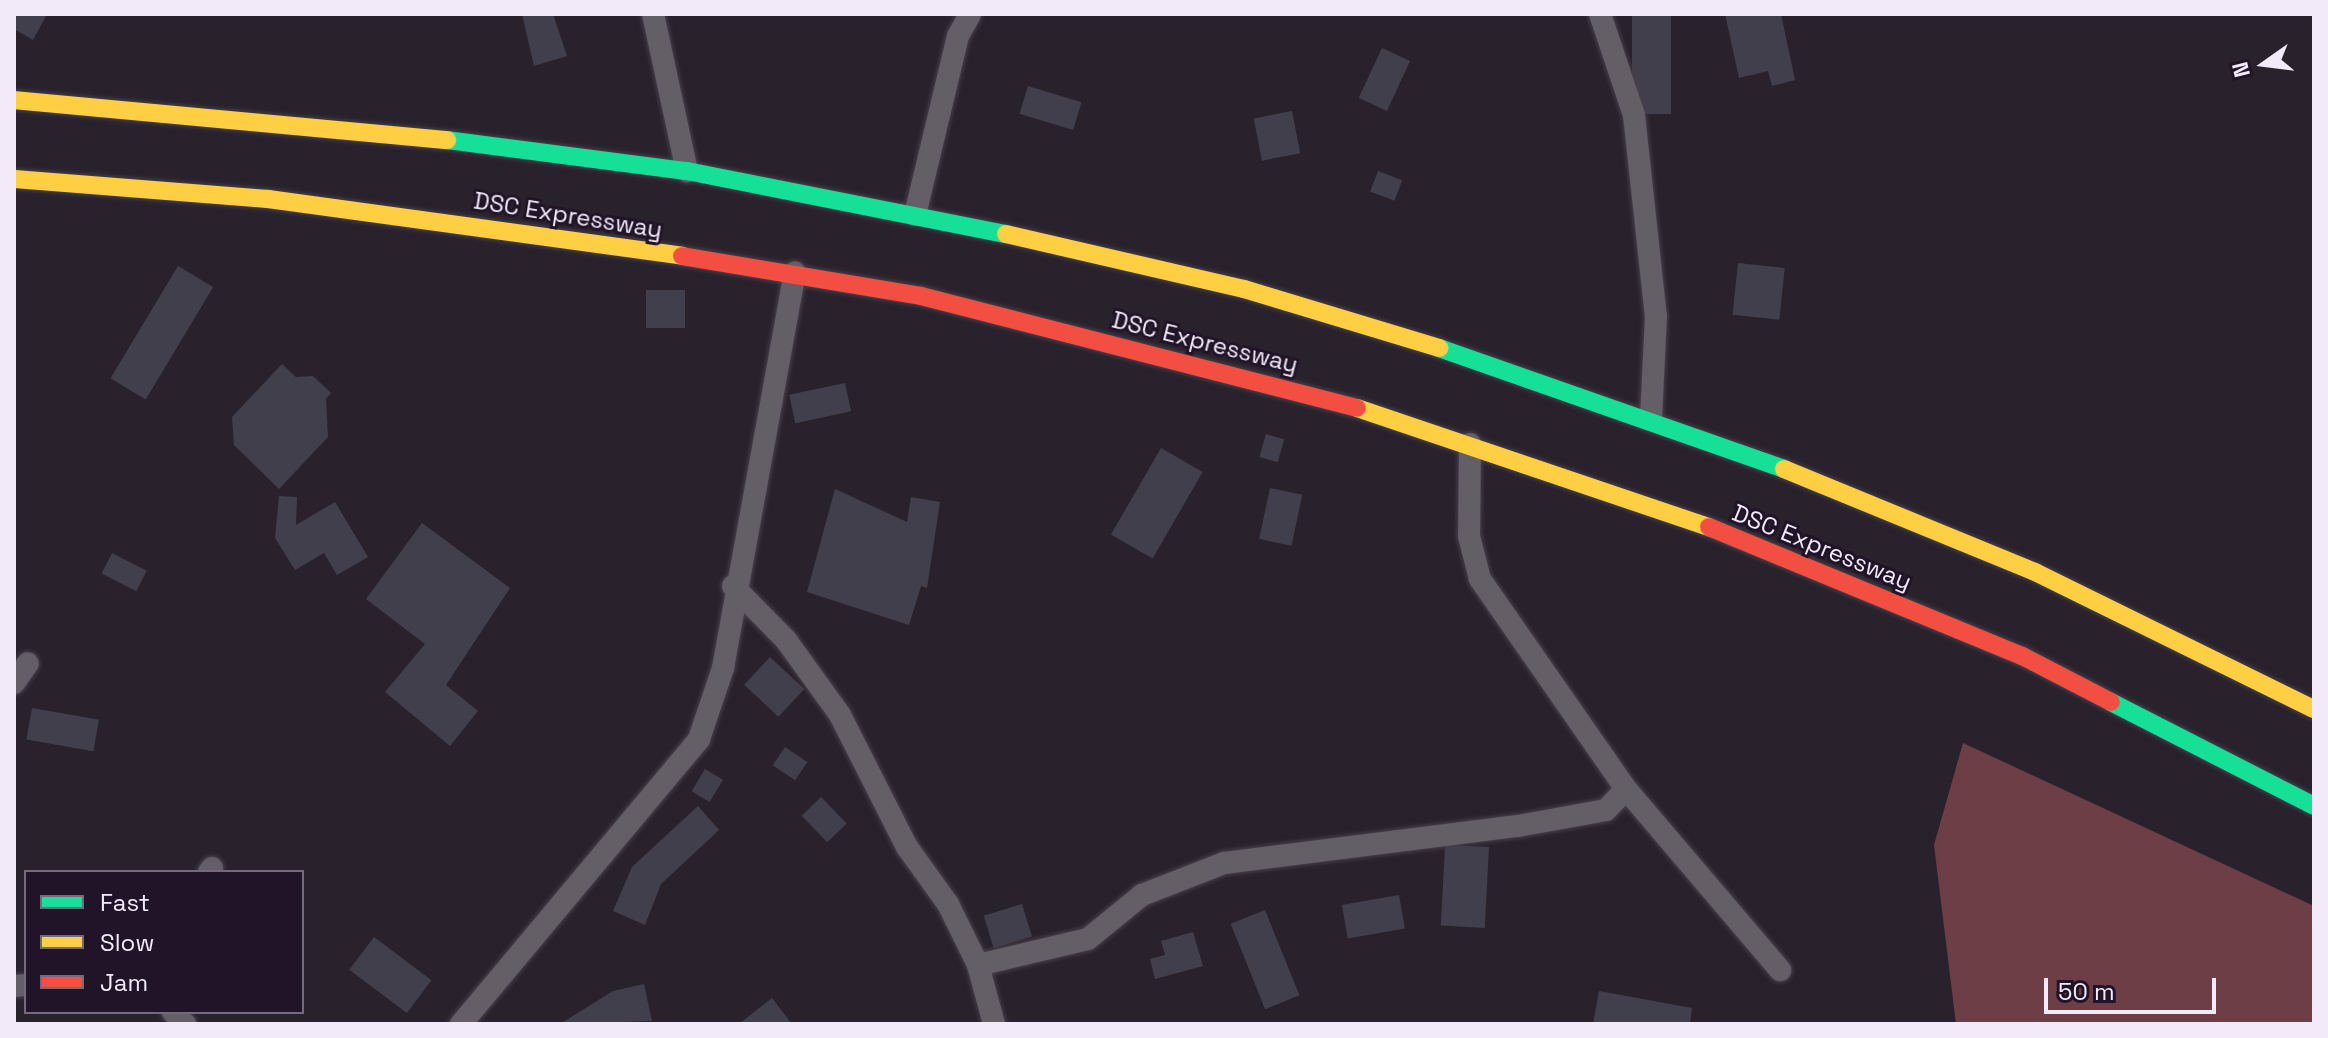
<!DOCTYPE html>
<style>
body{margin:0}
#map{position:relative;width:2328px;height:1038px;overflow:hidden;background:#29222d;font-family:"Space Grotesk",sans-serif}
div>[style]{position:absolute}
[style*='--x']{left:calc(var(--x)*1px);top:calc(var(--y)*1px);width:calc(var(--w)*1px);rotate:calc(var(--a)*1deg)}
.forest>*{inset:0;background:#6d3e45}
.building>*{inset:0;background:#423f4c;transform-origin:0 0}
.roads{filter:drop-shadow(0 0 2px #47404a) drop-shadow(0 0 2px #47404a)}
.street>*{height:22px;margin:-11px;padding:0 11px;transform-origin:11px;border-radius:11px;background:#645e67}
.fast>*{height:18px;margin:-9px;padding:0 9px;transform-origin:9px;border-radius:9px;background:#16e098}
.slow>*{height:18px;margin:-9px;padding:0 9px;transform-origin:9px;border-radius:9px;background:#ffcf43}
.jam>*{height:18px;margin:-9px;padding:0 9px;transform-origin:9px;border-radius:9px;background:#f24e42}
span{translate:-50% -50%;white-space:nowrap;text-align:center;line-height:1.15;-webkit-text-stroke:6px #211428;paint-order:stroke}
.street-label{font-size:24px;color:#f2eaf8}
.frame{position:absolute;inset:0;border:16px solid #f2eaf8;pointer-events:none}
.legend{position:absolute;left:24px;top:870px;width:280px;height:144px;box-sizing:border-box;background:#211428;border:2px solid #756a7b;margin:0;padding:10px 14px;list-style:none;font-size:24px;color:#f2eaf8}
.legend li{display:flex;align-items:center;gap:16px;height:40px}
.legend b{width:40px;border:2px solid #756a7b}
.north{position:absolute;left:2224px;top:24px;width:80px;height:80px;-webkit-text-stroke:6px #211428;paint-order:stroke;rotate:256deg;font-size:22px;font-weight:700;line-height:32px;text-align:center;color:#f2eaf8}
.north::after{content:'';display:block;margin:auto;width:28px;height:36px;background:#f2eaf8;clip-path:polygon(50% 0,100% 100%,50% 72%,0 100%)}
.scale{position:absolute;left:2044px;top:978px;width:172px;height:36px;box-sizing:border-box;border:4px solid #f2eaf8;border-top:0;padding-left:10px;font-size:24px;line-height:28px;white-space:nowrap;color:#f2eaf8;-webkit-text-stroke:6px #211428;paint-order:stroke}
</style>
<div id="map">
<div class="forest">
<div style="clip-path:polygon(1963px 743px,2314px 906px,2314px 1024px,1956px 1024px,1934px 845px)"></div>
</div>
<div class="building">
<div style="clip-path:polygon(14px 14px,47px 14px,33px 40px,14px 29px)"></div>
<div style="clip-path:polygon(522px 14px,553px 14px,567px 56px,534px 66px)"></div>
<div style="left:1632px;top:14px;width:39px;height:100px"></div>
<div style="clip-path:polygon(1725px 14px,1781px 14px,1795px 80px,1772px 86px,1768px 71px,1739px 78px)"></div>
<div style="left:1382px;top:48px;width:31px;height:55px;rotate:25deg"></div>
<div style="left:1028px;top:86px;width:56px;height:29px;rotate:17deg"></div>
<div style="left:1292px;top:111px;width:43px;height:39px;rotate:79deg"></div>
<div style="left:1378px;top:171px;width:26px;height:22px;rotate:21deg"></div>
<div style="left:1738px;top:263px;width:47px;height:52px;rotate:6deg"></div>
<div style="left:178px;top:266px;width:41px;height:131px;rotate:31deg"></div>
<div style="left:646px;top:290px;width:39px;height:38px"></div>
<div style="clip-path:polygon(282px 364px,296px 377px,313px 376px,331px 393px,326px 399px,328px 437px,279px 489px,234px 445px,232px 417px)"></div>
<div style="left:845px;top:383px;width:29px;height:57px;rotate:78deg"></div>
<div style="left:1266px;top:434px;width:19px;height:24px;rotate:16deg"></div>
<div style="left:1161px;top:448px;width:48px;height:100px;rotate:30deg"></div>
<div style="left:1270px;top:488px;width:33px;height:52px;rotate:12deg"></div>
<div style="clip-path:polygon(835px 489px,907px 522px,911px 497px,940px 502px,927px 588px,921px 586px,909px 625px,807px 592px)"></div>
<div style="clip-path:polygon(279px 496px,297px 497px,296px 525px,335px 502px,368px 557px,337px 575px,324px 553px,295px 570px,275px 538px)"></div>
<div style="clip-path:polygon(422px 523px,510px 588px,446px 685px,478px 711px,450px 746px,385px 692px,425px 644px,366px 599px)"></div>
<div style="left:112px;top:553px;width:39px;height:23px;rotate:27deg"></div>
<div style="left:770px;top:657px;width:47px;height:38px;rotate:43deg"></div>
<div style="left:32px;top:708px;width:68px;height:32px;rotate:10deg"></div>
<div style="left:785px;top:747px;width:27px;height:22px;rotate:34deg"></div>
<div style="left:705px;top:769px;width:21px;height:26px;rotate:31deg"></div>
<div style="left:821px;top:797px;width:37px;height:27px;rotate:46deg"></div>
<div style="clip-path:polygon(698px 806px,719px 830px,661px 884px,645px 925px,613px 911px,632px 867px)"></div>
<div style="left:1489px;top:847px;width:81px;height:44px;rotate:93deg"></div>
<div style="left:1399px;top:895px;width:34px;height:58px;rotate:80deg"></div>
<div style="left:1022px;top:904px;width:34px;height:40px;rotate:73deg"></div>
<div style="left:1265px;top:910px;width:92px;height:37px;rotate:68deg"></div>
<div style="clip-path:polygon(1193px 932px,1203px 966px,1155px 979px,1150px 959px,1165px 955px,1161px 941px)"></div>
<div style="left:374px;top:937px;width:72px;height:41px;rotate:37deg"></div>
<div style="clip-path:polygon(644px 984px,652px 1021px,560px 1024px,613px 991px)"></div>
<div style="clip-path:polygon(1599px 991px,1692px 1008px,1690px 1024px,1593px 1024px)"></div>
<div style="clip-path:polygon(772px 998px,792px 1024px,739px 1024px)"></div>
</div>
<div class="roads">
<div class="street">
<div style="--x:653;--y:14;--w:161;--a:77.8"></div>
<div style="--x:1600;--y:14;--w:107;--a:71.4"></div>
<div style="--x:1634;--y:115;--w:202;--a:83.8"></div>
<div style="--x:1656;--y:316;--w:104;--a:92.8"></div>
<div style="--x:915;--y:215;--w:184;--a:-76.5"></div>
<div style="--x:958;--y:36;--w:25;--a:-61"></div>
<div style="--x:1470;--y:444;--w:92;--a:90.6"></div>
<div style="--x:1469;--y:536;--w:44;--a:75.7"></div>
<div style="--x:1480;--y:579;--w:256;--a:55.2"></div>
<div style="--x:1626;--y:789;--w:238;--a:49.6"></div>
<div style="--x:733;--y:586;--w:76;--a:45.5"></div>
<div style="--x:786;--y:640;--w:92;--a:54.2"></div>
<div style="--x:840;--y:715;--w:148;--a:63.1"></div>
<div style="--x:907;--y:847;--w:70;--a:54.3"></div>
<div style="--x:948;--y:904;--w:68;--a:63.8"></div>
<div style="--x:978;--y:965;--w:61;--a:74.8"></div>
<div style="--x:14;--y:683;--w:24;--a:-55"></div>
<div style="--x:209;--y:872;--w:5;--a:-53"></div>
<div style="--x:978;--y:965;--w:113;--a:-13.3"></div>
<div style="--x:1088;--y:939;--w:70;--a:-39.2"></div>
<div style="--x:1142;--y:895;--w:88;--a:-21.3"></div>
<div style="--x:1224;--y:863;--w:296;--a:-7.2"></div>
<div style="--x:1518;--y:826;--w:89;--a:-10.3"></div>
<div style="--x:1606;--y:810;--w:29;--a:-46"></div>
<div style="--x:14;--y:986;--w:12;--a:-5"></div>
<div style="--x:173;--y:1012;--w:17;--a:45"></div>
<div style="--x:461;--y:1024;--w:371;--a:-50.1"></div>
<div style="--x:699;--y:739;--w:75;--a:-71.3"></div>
<div style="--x:723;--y:668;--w:402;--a:-79.7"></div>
</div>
<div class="fast">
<div style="--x:447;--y:140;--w:242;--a:7.4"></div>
<div style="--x:687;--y:171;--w:325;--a:11.2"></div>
<div style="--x:1439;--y:348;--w:366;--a:19.3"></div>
<div style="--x:2111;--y:702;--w:228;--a:27.1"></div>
</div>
<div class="slow">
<div style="--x:14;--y:100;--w:435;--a:5.3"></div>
<div style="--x:14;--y:179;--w:255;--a:4.5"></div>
<div style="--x:268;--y:199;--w:418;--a:7.8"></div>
<div style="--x:1006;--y:234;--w:244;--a:13"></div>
<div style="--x:1244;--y:289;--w:204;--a:16.8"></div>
<div style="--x:1357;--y:408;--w:372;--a:18.7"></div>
<div style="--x:1784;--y:469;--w:271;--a:22.3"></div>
<div style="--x:2035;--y:572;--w:311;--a:26.2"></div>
</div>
<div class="jam">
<div style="--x:682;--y:256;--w:242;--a:9.5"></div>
<div style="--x:921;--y:296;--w:450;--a:14.4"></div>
<div style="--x:1709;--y:527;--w:339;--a:22.4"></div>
<div style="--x:2022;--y:656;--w:100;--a:27.3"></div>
</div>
</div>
<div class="street-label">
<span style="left:568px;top:215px;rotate:9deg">DSC Expressway</span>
<span style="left:1205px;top:342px;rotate:14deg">DSC Expressway</span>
<span style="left:1822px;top:547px;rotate:22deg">DSC Expressway</span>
</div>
<div class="frame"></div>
<ul class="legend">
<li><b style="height:10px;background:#16e098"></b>Fast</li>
<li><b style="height:10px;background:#ffcf43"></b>Slow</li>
<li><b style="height:10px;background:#f24e42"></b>Jam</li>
</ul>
<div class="north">N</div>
<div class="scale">50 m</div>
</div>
